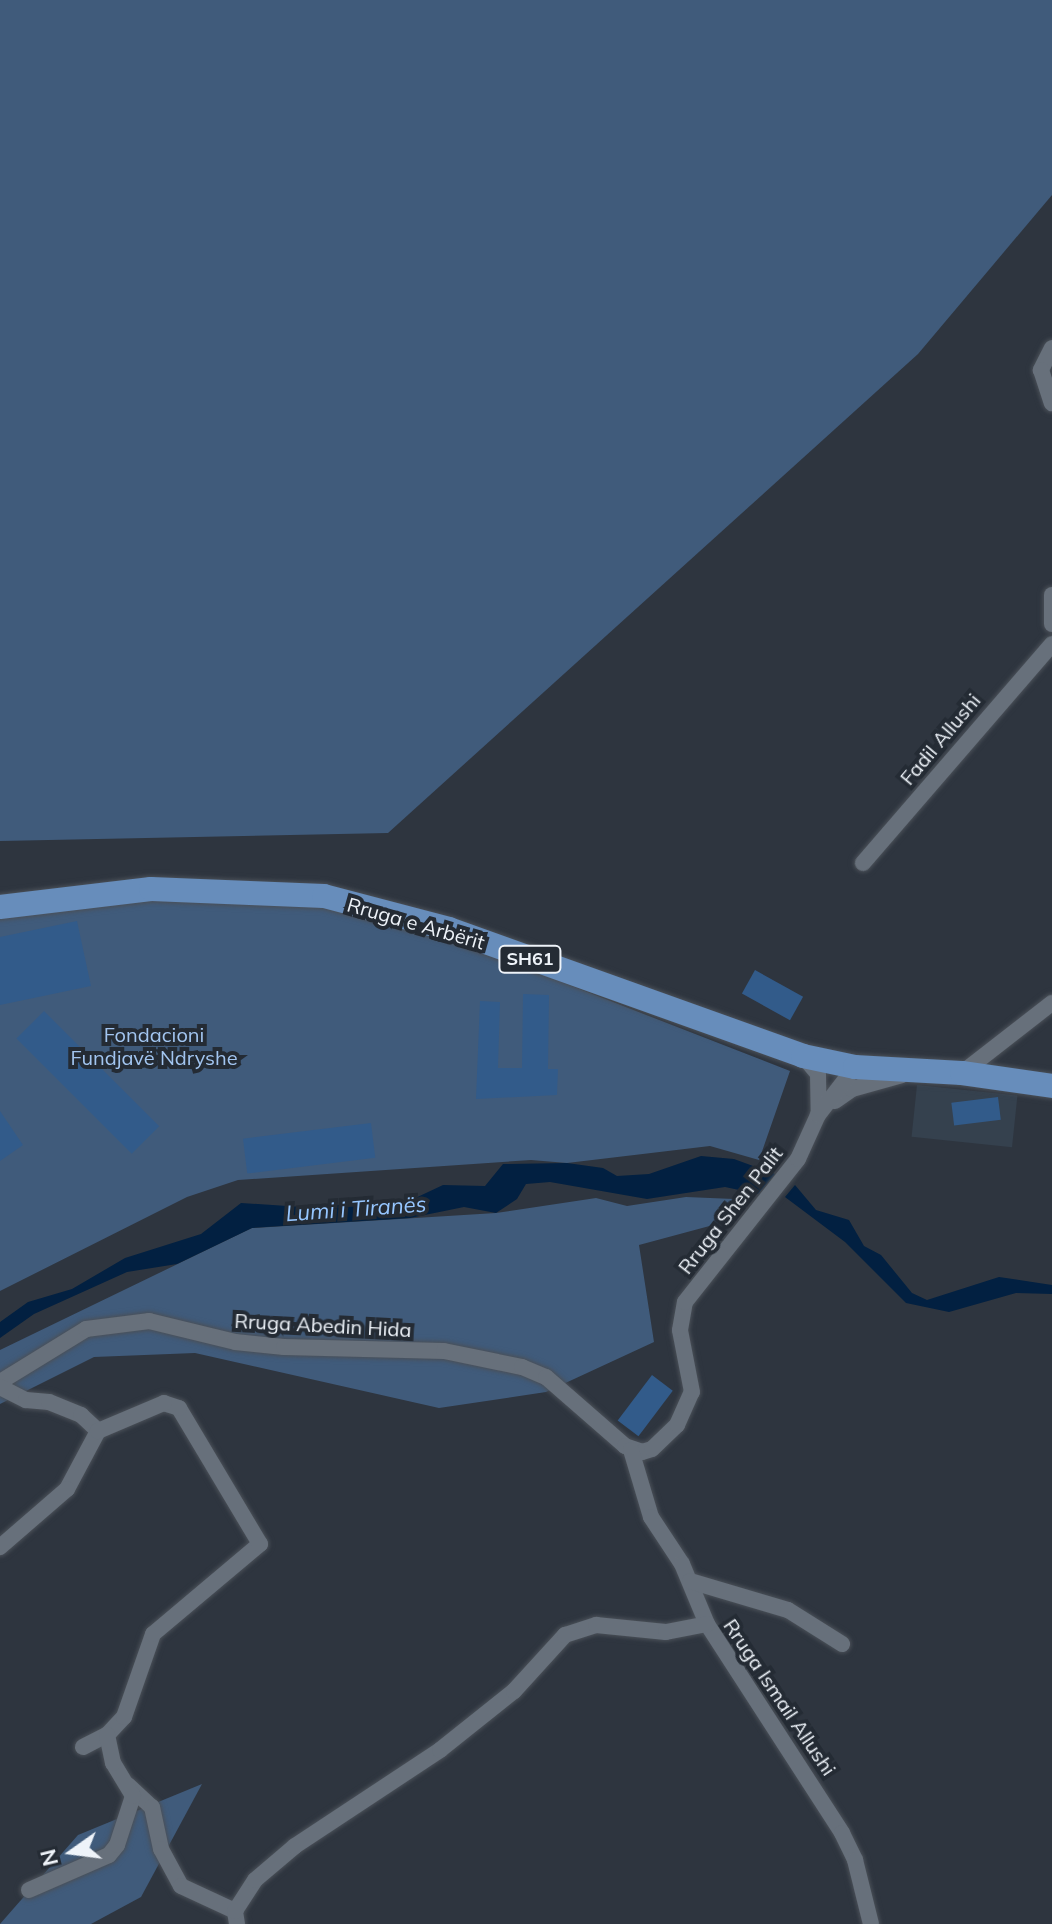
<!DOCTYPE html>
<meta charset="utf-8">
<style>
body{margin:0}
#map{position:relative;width:1052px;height:1924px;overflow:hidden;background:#2e353f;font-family:Mulish,sans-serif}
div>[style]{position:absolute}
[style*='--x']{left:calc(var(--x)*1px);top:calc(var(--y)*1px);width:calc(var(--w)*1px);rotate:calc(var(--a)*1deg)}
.built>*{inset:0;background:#35414e;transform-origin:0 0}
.green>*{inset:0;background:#405b7b}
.water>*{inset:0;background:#022041}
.building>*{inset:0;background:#325b8a;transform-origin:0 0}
.roads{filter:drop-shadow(0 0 2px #4a5058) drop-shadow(0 0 2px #4a5058)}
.street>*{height:16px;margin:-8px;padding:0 8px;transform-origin:8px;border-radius:8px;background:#67707b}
.primary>*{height:24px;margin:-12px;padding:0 12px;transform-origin:12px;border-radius:12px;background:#678dbb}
span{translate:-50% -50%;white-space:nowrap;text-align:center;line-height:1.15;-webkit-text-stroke:8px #242b34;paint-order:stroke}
.shield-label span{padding:2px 6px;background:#242b34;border:2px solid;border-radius:6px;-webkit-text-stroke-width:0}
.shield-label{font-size:18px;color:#eef3f9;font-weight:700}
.street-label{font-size:20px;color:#eef3f9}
.park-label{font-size:20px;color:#a2c5f0}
.water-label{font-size:22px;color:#96c6ff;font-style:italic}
.north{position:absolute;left:32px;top:1812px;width:80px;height:80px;-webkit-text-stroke:6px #242b34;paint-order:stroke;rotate:256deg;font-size:22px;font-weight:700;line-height:32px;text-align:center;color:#eef3f9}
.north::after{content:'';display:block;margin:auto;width:28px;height:36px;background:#eef3f9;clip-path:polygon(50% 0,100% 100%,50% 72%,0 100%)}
</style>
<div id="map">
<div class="built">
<div style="left:917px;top:1085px;width:101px;height:52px;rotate:6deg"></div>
</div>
<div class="green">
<div style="clip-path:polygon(0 0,1052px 0,1052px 195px,918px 354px,388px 833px,0 841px)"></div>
<div style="clip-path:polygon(152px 892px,295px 898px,431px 931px,790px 1071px,759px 1160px,710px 1146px,567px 1163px,531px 1160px,238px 1180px,187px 1197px,0 1291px,0 905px)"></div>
<div style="clip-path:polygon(686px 1197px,734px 1199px,717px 1224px,639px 1245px,654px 1342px,546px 1392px,439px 1408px,195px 1353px,94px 1357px,0 1404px,0 1350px,252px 1228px,496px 1213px,596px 1198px,627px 1206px)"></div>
<div style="clip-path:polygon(202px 1784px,141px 1897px,91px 1924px,0 1924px,78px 1835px)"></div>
</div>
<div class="water">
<div style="clip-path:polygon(701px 1156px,734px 1159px,775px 1174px,758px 1194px,725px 1187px,647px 1199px,550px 1182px,526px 1184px,517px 1199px,496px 1213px,464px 1207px,410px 1218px,252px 1228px,177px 1264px,127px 1272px,34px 1314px,0 1338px,0 1322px,28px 1302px,72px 1289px,125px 1258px,201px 1234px,241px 1203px,302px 1207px,409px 1201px,443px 1185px,485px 1186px,503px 1164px,567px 1163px,603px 1168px,617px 1176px,649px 1174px)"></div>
<div style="clip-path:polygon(795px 1185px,816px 1210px,849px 1220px,864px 1246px,881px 1255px,912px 1293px,927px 1300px,999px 1277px,1052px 1285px,1052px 1294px,1016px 1293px,949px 1312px,906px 1303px,845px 1242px,785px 1197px)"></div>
</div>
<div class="building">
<div style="clip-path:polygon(77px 921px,91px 986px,0 1005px,0 937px)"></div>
<div style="left:755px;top:970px;width:55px;height:27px;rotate:29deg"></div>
<div style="clip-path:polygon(523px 994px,549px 995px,548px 1069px,558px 1069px,557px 1095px,476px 1099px,480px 1001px,500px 1002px,498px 1068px,522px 1068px)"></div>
<div style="left:44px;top:1011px;width:163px;height:39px;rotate:45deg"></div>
<div style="left:998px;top:1097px;width:23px;height:47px;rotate:83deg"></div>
<div style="clip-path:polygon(0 1111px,23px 1145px,0 1161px)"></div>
<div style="left:371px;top:1123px;width:35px;height:129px;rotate:83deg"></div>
<div style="left:652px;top:1375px;width:26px;height:57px;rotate:37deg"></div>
</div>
<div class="roads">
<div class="street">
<div style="--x:1052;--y:348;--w:25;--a:117"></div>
<div style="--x:1041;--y:370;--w:35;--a:72"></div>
<div style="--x:1052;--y:595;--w:29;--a:90"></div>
<div style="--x:863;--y:863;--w:289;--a:-49.2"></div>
<div style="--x:803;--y:1056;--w:23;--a:50"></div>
<div style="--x:818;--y:1074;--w:39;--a:89"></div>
<div style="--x:962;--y:1073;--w:114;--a:-37.9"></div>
<div style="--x:835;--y:1101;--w:21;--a:-35"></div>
<div style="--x:852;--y:1089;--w:52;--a:-15.6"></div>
<div style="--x:0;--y:1382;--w:101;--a:-31.6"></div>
<div style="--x:86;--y:1329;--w:64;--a:-7.2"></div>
<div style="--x:149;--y:1321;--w:89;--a:13.7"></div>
<div style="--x:235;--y:1342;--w:49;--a:5.8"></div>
<div style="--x:284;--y:1347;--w:160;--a:1.4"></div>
<div style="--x:444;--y:1351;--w:80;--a:11.6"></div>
<div style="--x:522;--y:1367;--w:26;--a:23"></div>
<div style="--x:546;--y:1377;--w:105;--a:41.1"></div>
<div style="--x:625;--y:1446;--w:18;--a:19"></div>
<div style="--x:642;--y:1452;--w:10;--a:-17"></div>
<div style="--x:652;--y:1449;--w:35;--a:-44"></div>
<div style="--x:677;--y:1425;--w:36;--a:-66"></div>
<div style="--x:692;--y:1392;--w:63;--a:-101"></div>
<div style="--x:680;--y:1330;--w:28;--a:-80"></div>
<div style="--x:685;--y:1302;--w:182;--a:-51.7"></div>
<div style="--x:798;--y:1159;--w:48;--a:-65.6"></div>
<div style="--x:818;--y:1115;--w:61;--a:-52.4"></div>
<div style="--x:0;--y:1387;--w:29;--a:27"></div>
<div style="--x:26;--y:1400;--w:23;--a:5"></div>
<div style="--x:49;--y:1402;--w:35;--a:22"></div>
<div style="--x:81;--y:1415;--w:23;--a:43"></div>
<div style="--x:98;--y:1431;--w:66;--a:118.1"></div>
<div style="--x:67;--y:1489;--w:89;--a:139.1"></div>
<div style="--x:631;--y:1450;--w:70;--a:73.4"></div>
<div style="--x:651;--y:1517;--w:56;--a:56.6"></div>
<div style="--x:682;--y:1564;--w:65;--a:67.4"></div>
<div style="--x:707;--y:1624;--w:249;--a:57.1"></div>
<div style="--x:842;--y:1833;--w:30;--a:64"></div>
<div style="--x:855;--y:1860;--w:66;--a:76"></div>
<div style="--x:690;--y:1581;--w:102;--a:16.5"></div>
<div style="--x:788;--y:1610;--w:64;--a:32.2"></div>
<div style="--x:83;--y:1747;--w:27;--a:-27"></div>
<div style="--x:107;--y:1735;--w:25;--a:-47"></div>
<div style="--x:124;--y:1717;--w:88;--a:-70.7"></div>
<div style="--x:153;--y:1634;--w:140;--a:-40.1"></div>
<div style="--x:260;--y:1544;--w:158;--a:-120.8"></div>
<div style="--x:179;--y:1408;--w:16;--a:-162"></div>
<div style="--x:164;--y:1403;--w:72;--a:157"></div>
<div style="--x:128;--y:1785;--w:33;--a:43"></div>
<div style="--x:152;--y:1807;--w:43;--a:77.9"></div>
<div style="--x:161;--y:1849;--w:42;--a:61.6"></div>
<div style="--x:181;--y:1886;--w:60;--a:24.8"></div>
<div style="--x:29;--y:1890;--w:87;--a:-23.6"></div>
<div style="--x:109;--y:1855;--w:13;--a:-51"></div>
<div style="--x:117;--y:1845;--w:52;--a:-71.9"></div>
<div style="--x:133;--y:1796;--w:39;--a:-121"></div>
<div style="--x:113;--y:1763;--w:29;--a:-102"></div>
<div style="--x:237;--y:1924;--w:13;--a:-99"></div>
<div style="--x:235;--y:1911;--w:37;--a:-57"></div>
<div style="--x:255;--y:1880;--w:52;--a:-40.4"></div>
<div style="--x:295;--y:1846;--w:174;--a:-33.5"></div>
<div style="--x:440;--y:1750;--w:95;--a:-38.6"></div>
<div style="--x:514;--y:1691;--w:76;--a:-47.7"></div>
<div style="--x:565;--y:1635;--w:33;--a:-18"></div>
<div style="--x:596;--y:1625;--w:70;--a:5.7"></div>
<div style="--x:666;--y:1632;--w:42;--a:-11"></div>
</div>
<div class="primary">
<div style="--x:0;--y:907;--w:152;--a:-6.8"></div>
<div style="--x:151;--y:889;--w:173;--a:2.3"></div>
<div style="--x:324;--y:896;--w:129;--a:14.8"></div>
<div style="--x:449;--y:929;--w:376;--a:19.7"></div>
<div style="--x:803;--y:1056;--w:53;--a:11.9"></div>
<div style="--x:855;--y:1067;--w:107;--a:3.2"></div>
<div style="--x:962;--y:1073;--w:91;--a:8.2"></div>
</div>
</div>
<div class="shield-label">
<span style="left:530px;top:959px">SH61</span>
</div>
<div class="street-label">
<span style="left:940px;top:739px;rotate:-50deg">Fadil Allushi</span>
<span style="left:416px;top:923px;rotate:16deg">Rruga e Arbërit</span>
<span style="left:730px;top:1210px;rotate:-52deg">Rruga Shen Palit</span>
<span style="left:323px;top:1325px;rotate:3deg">Rruga Abedin Hida</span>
<span style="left:780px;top:1697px;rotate:56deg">Rruga Ismail Allushi</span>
</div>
<div class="park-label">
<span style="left:154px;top:1046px">Fondacioni<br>Fundjavë Ndryshe</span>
</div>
<div class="water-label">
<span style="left:356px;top:1209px;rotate:-4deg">Lumi i Tiranës</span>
</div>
<div class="north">N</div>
</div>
